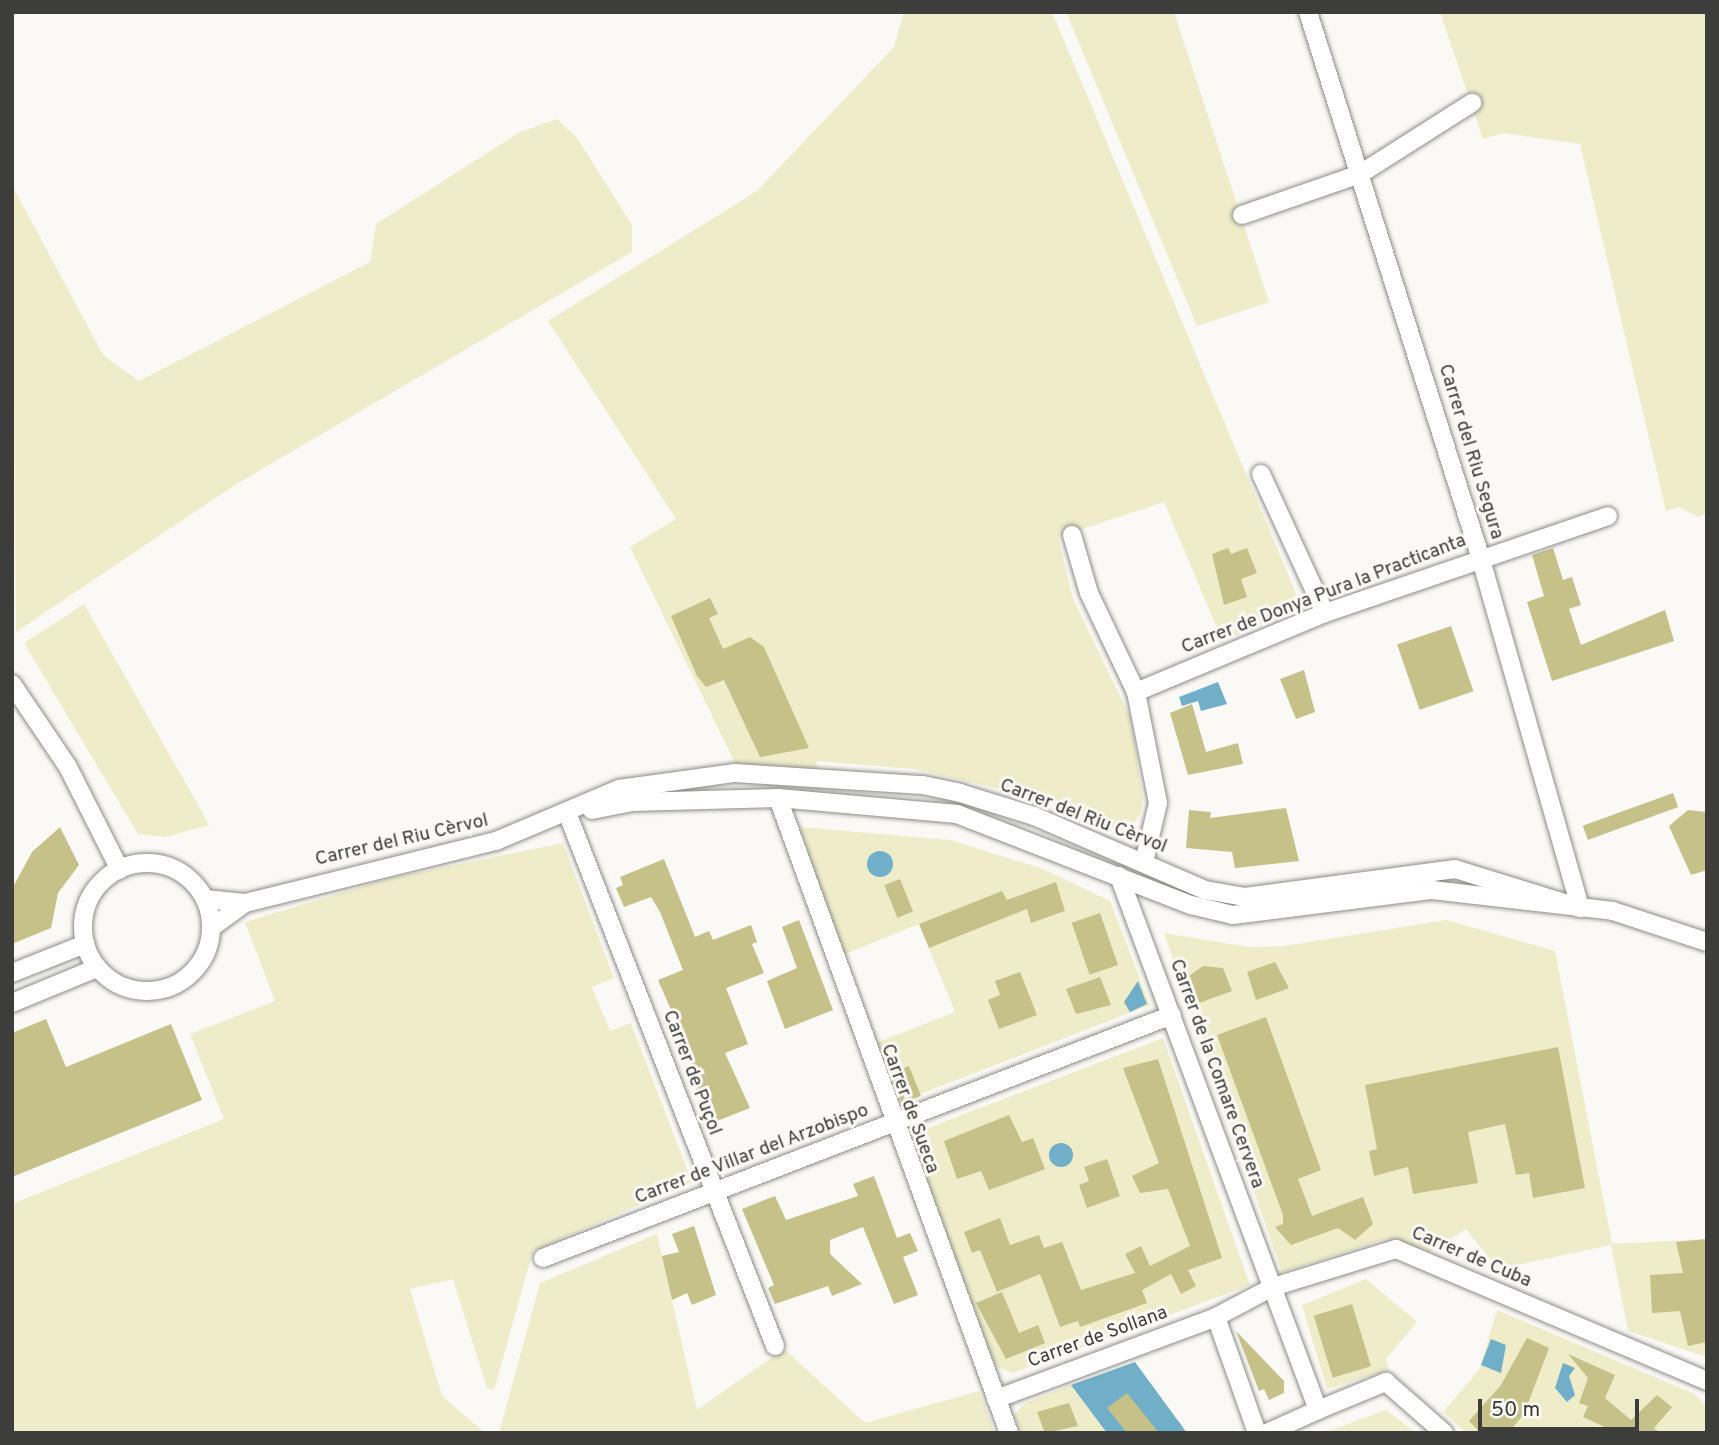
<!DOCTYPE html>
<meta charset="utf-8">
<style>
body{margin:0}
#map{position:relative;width:1719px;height:1445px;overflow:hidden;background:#faf9f5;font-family:Overpass,sans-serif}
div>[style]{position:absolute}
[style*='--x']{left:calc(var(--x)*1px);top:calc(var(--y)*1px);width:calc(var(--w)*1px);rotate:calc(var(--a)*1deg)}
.green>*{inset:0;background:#efecc9}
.water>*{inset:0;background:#70afc7}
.round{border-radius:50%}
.building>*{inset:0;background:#c6c089;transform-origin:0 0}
.roads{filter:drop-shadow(0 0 2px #8c8c88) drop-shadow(0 0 2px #8c8c88)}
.street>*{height:18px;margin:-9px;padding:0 9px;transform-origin:9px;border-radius:9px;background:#fff}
.street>.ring{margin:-9px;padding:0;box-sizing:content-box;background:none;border:18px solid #fff;border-radius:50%}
span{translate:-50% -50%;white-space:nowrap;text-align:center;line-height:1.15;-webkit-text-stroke:6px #faf9f5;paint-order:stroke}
.street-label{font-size:19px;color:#3d3d3b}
.frame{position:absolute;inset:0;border:14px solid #3d3d3b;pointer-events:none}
.scale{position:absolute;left:1478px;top:1399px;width:161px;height:32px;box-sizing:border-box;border:4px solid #3d3d3b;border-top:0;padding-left:9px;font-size:21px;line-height:24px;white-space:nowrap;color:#3d3d3b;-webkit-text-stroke:5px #faf9f5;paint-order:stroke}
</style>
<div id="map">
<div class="green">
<div style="clip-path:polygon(904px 12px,1052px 12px,1296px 593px,1289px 613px,1222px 640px,1164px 502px,1058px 537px,1073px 599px,1131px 719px,1143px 798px,1141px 814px,1125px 833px,1038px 798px,914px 769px,816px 761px,818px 769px,738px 769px,630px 547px,676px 519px,548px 321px,757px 191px,894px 47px)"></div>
<div style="clip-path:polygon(1066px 12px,1174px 12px,1269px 302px,1197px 326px)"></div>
<div style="clip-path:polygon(1440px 12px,1707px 12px,1707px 513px,1698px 517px,1679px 507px,1666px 511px,1580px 144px,1504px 133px,1483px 139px)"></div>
<div style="clip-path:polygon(557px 119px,577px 138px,632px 225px,632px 252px,235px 485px,16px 632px,12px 185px,103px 355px,139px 381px,370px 262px,376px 224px,518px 133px)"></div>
<div style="clip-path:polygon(84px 604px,198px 805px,209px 825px,165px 837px,138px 834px,24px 643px)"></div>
<div style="clip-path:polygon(800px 827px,950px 840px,1043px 869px,1110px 901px,1150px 1005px,897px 1103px,873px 1044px,955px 1012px,919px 924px,840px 956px)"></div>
<div style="clip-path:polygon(563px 843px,614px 978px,592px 987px,610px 1031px,631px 1023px,692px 1182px,533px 1251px,494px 1390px,487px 1388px,453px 1279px,410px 1289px,442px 1396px,485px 1433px,12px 1433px,12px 1204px,224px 1119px,190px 1034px,275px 1001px,245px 922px,387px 879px)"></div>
<div style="clip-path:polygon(1446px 920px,1555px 951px,1612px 1244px,1707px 1239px,1707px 1357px,1628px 1331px,1611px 1245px,1498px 1269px,1466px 1229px,1430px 1252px,1386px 1239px,1282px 1272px,1164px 933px,1249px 947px,1284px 946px)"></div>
<div style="clip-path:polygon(1163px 1038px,1250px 1285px,1013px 1373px,995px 1366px,913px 1148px,920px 1131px)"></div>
<div style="clip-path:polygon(657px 1234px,697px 1410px,784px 1349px,865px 1423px,979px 1391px,995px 1433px,499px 1433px,540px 1283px)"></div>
<div style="clip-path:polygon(1366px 1279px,1417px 1322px,1386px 1359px,1389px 1370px,1327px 1389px,1302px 1305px)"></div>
<div style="clip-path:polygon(1497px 1310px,1695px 1394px,1707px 1407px,1707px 1433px,1466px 1433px,1443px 1412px,1479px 1370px)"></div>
<div style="clip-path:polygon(1071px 1385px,1107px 1433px,1021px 1433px,1014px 1415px,1025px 1403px)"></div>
<div style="clip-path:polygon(1386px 1410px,1416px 1433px,1323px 1433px)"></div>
</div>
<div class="water">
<div style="clip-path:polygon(1218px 682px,1227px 704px,1201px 711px,1198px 701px,1182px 706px,1179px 697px)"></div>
<div class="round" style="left:867px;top:851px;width:26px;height:26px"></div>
<div style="clip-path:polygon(1138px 981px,1147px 1004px,1130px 1012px,1124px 1002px)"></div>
<div class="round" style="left:1049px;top:1143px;width:24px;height:24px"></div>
<div style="clip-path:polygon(1491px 1339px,1506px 1345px,1501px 1373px,1481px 1365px)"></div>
<div style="clip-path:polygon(1135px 1362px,1187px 1433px,1107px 1433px,1071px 1385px)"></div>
<div style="clip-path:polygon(1563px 1363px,1575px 1368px,1569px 1376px,1575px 1395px,1567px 1402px,1555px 1388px)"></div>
</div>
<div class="building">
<div style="clip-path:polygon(1228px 548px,1231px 554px,1247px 548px,1257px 573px,1241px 579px,1247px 597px,1224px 605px,1212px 554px)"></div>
<div style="clip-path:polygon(1553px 548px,1563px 580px,1572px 577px,1581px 605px,1569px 609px,1581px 645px,1665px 610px,1674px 641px,1552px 681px,1527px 602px,1544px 596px,1532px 555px)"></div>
<div style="clip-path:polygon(710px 598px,718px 614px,709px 618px,723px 649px,750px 637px,764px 647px,809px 748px,760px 757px,724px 680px,706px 687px,697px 676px,671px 616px)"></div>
<div style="left:1451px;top:626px;width:69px;height:57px;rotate:71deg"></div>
<div style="clip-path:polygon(1304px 670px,1315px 712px,1296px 719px,1280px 679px)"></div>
<div style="clip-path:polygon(1192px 704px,1206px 752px,1238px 743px,1243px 764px,1188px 775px,1170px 713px)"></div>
<div style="left:1673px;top:793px;width:15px;height:96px;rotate:70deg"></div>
<div style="clip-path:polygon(1286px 808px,1299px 861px,1235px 868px,1232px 852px,1186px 848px,1189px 810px,1211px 812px,1210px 818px)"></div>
<div style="clip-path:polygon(1688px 810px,1707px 812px,1707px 870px,1691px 875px,1669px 826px)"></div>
<div style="clip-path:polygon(60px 827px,79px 865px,58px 893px,51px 928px,12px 944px,14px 885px,32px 852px)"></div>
<div style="clip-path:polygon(664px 859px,695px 937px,709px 931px,713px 940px,751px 925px,757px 942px,752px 944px,764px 973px,726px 988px,748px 1044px,725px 1053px,750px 1108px,717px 1121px,707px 1096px,699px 1098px,686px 1044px,658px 980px,683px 970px,660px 912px,651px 897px,624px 907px,616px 888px,623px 885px,620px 877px)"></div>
<div style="left:900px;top:879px;width:35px;height:17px;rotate:68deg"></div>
<div style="clip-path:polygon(1056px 882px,1065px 911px,1031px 923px,1027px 909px,929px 948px,919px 924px,1002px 891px,1007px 900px)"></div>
<div style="left:1100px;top:913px;width:55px;height:30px;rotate:71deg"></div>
<div style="clip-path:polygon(799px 920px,833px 1010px,785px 1029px,767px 981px,797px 968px,782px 927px)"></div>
<div style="clip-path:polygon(1275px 962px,1289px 988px,1256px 1000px,1247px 972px)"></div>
<div style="clip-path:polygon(1203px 966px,1223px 968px,1232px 991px,1199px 1003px,1189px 976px)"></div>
<div style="clip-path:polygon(1020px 972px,1037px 1015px,999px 1029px,988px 1000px,1000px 995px,995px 981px)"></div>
<div style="clip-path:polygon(1100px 977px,1111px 1005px,1076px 1014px,1066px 989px)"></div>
<div style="clip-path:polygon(1266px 1017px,1321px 1170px,1298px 1179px,1312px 1216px,1363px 1197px,1373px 1224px,1355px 1240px,1338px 1228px,1291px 1245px,1275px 1227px,1283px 1224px,1283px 1215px,1217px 1035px)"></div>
<div style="clip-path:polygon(46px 1019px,66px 1067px,171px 1024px,202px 1100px,12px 1177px,12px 1033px)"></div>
<div style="clip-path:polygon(1558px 1047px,1585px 1188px,1533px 1198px,1529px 1173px,1516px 1175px,1505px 1124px,1468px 1132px,1478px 1183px,1413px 1194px,1408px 1167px,1374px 1176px,1369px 1151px,1377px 1149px,1365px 1085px)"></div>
<div style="clip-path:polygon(1158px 1059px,1222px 1258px,1188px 1270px,1196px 1286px,1181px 1294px,1171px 1274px,1142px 1290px,1147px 1303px,1080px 1327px,1078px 1321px,1060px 1327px,1040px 1274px,997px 1292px,980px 1250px,972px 1253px,964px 1232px,1000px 1218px,1010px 1245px,1039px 1235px,1044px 1248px,1062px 1242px,1081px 1290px,1135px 1273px,1125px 1254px,1141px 1246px,1150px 1266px,1190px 1246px,1168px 1189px,1140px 1193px,1132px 1176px,1159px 1163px,1123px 1068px)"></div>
<div style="left:909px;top:1066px;width:32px;height:20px;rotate:68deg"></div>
<div style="clip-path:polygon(1009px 1115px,1022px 1142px,1033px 1138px,1045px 1169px,989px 1190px,981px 1171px,957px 1179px,944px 1141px)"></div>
<div style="clip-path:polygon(1107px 1159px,1120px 1196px,1087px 1208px,1079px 1185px,1089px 1181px,1084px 1167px)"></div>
<div style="clip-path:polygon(874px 1176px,897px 1238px,910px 1233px,918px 1251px,903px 1257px,918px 1295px,894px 1304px,863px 1227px,830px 1240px,830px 1254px,862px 1284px,832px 1296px,828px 1286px,775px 1304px,768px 1288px,774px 1285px,742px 1209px,775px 1196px,786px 1220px,858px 1196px,853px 1184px)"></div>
<div style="clip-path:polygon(694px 1226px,716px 1295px,692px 1305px,687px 1293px,672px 1300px,662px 1256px,679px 1252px,672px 1234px)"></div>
<div style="clip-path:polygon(1707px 1239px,1707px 1342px,1688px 1346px,1680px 1311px,1652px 1313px,1650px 1275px,1683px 1273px,1676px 1242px)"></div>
<div style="clip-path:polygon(1002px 1292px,1019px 1333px,1038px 1325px,1045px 1343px,1006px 1359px,976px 1303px)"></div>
<div style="left:1352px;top:1304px;width:65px;height:40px;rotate:73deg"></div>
<div style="clip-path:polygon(1236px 1331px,1284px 1381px,1284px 1393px,1269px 1400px,1264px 1389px,1259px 1391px)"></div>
<div style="clip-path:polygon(1527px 1338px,1549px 1348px,1524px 1414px,1508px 1433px,1481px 1433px,1469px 1421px,1501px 1385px)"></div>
<div style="clip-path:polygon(1568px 1354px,1615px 1375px,1605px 1398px,1631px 1420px,1657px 1395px,1672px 1407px,1654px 1428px,1660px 1433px,1618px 1433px,1583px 1417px,1588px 1406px,1579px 1403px,1588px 1378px)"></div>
<div style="clip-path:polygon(1127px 1393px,1159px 1433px,1127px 1433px,1107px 1408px)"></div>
<div style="clip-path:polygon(1069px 1403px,1078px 1426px,1045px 1433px,1037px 1412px)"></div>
</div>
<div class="roads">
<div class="street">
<div style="--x:1308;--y:12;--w:571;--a:72.45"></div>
<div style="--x:1480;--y:556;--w:366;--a:74.1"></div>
<div style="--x:1242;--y:215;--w:125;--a:-19.2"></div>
<div style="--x:1360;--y:174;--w:133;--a:-32.4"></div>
<div style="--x:1261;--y:474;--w:153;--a:65.3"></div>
<div style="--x:1072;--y:535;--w:60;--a:73.7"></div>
<div style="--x:1089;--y:593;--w:110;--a:64.6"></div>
<div style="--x:1136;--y:692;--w:113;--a:78.8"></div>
<div style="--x:1158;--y:803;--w:61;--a:103.3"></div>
<div style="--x:12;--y:684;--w:100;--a:56"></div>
<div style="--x:68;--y:767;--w:115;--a:63.2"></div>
<div style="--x:1136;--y:692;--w:205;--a:-22.7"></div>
<div style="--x:1325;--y:613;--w:299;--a:-18.9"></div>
<div style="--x:778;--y:798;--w:676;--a:70.01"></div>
<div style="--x:592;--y:810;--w:41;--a:-11.3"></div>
<div style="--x:632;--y:802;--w:146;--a:-1.6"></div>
<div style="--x:778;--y:798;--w:180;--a:5.1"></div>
<div style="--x:957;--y:814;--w:251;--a:21.3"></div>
<div style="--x:1191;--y:905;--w:43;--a:13.4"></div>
<div style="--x:1233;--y:915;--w:201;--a:-7.2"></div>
<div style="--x:1432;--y:890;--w:182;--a:6.6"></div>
<div style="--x:1613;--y:911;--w:99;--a:18.3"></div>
<div style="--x:568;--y:815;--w:570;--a:68.7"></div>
<div class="ring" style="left:83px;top:863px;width:110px;height:110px"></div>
<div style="--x:1119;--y:876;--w:570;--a:69.56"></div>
<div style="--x:1318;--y:1410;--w:74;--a:-22.4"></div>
<div style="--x:1386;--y:1382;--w:77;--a:41.3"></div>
<div style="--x:205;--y:899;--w:40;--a:5.7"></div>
<div style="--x:245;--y:903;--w:42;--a:143.7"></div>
<div style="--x:245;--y:903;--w:259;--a:-13.9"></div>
<div style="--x:496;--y:841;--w:134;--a:-22.9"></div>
<div style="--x:619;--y:789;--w:117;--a:-7.9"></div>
<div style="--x:735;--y:773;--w:188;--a:3.7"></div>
<div style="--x:923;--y:785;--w:38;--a:12"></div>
<div style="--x:960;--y:793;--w:77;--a:17.3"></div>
<div style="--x:1034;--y:816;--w:186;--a:23.4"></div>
<div style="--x:1205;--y:890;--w:41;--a:9.9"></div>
<div style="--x:1245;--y:897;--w:212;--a:-7.6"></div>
<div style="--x:1455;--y:869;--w:131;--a:17.3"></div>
<div style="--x:12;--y:973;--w:79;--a:-21.7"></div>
<div style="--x:12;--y:1003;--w:92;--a:-22.4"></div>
<div style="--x:543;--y:1258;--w:674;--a:-21.12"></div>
<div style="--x:1216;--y:1317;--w:123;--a:70.5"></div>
<div style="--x:996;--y:1399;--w:235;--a:-20.4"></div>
<div style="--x:1216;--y:1317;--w:64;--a:-27.8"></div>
<div style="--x:1273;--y:1287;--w:129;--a:-17.2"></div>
<div style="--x:1396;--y:1249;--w:338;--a:23"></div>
<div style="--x:1267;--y:1433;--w:56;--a:-24.3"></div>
</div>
</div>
<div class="street-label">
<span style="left:1470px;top:452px;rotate:73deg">Carrer del Riu Segura</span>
<span style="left:1324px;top:595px;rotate:-21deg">Carrer de Donya Pura la Practicanta</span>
<span style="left:1083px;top:817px;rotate:21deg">Carrer del Riu Cèrvol</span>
<span style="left:402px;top:841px;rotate:-13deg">Carrer del Riu Cèrvol</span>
<span style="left:691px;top:1073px;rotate:69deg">Carrer de Puçol</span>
<span style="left:1216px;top:1074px;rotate:70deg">Carrer de la Comare Cervera</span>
<span style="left:909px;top:1109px;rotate:70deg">Carrer de Sueca</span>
<span style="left:752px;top:1155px;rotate:-21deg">Carrer de Villar del Arzobispo</span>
<span style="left:1471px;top:1258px;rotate:23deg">Carrer de Cuba</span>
<span style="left:1098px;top:1338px;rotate:-20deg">Carrer de Sollana</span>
</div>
<div class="frame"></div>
<div class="scale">50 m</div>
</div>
